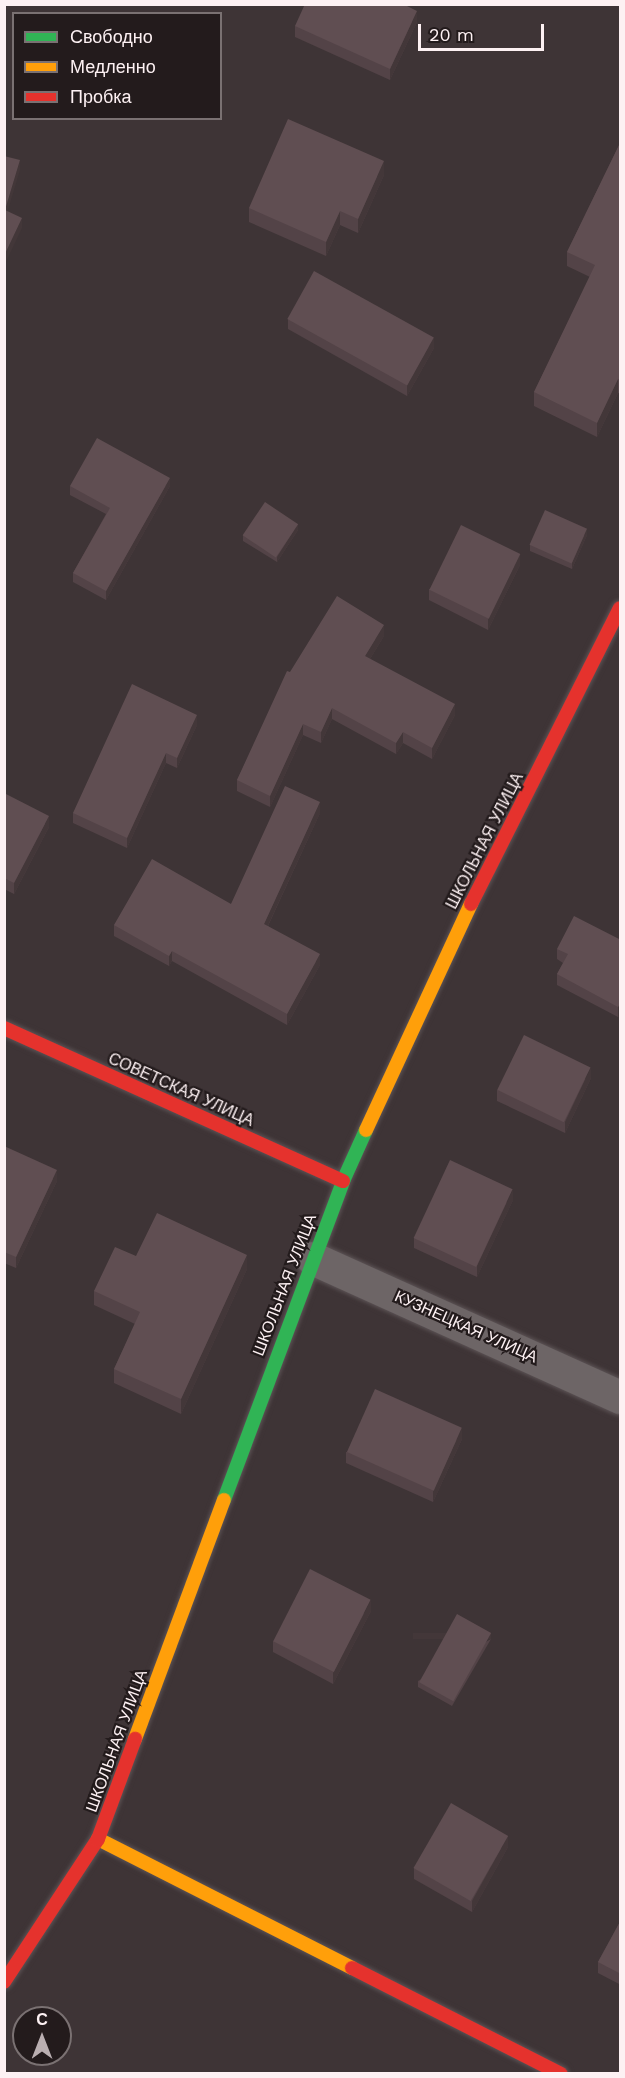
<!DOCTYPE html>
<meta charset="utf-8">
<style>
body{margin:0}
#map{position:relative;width:625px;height:2078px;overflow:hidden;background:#3e3436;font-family:"Work Sans",sans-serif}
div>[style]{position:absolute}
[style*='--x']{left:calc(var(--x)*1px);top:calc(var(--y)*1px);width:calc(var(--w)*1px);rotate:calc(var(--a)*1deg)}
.roads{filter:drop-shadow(0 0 2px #5c5355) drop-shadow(0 0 2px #5c5355)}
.street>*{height:33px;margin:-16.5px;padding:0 16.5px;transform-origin:16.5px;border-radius:16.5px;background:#6d6566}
.fast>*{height:14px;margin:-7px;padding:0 7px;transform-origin:7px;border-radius:7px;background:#30b455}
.slow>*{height:14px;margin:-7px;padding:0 7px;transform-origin:7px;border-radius:7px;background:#ff9f0a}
.jam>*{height:14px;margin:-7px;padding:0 7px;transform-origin:7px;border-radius:7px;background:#e5322d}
.wall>*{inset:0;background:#534347}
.shaded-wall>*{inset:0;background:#433739;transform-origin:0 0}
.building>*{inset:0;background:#604e52;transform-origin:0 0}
span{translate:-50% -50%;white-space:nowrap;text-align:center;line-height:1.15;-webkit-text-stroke:4.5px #231b1c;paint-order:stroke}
.street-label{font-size:16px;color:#fdf1f3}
.frame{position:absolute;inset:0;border:6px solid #fdf1f3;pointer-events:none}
.legend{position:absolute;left:12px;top:12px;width:210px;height:108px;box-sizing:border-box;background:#231b1c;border:2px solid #7a7172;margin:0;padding:8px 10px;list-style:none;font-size:18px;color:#fdf1f3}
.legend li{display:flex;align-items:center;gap:12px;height:30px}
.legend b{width:30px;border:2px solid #7a7172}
.north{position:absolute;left:12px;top:2006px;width:60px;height:60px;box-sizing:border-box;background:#231b1c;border:2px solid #7a7172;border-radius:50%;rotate:0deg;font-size:16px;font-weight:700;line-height:24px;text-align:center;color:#fdf1f3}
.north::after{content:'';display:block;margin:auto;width:21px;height:27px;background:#baafb1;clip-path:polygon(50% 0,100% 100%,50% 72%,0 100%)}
.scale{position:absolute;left:418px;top:24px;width:126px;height:27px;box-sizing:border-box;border:3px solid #fdf1f3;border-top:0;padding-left:8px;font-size:18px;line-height:21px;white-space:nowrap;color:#fdf1f3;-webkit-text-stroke:4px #231b1c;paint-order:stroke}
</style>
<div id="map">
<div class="roads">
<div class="street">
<div style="--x:312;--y:1258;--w:338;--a:24.3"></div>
</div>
<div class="fast">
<div style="--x:224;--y:1500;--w:340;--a:-69.5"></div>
<div style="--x:343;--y:1181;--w:56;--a:-65.7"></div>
</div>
<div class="slow">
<div style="--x:366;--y:1130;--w:249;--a:-65.1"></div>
<div style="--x:135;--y:1739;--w:255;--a:-69.6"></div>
<div style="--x:98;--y:1839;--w:285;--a:26.9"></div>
</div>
<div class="jam">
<div style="--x:471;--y:904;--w:331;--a:-63.3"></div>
<div style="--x:4;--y:1028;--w:372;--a:24.3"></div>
<div style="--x:352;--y:1968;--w:234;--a:26.9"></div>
<div style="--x:4;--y:1982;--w:171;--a:-56.7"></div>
<div style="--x:98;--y:1839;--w:107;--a:-69.7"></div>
</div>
</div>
<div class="wall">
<div style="clip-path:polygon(417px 22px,390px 80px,295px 37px,295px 26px)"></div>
<div style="clip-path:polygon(621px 141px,621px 394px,618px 393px,597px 437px,534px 406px,534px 392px,590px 277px,567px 266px,567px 252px)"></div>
<div style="clip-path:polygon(384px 175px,358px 233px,340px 225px,326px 256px,249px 222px,249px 208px)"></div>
<div style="clip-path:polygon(288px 319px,434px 348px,407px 396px,288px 329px)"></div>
<div style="clip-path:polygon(70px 486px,170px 486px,106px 600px,73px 582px,73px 573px,106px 514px,70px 495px)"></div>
<div style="clip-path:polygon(298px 530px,277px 562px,243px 541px,243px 535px)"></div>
<div style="clip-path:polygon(587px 535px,572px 569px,530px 551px,530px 545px)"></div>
<div style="clip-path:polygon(520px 565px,488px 630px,429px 600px,429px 589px)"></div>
<div style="clip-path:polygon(384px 636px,370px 659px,455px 715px,432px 759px,403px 743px,396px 754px,332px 719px,321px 743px,303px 735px,270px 807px,237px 791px,237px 780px,290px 672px)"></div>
<div style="clip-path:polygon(197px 725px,177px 768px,166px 763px,127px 848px,73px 823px,73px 813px)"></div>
<div style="clip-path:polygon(4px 793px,49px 827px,14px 894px,4px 889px)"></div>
<div style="clip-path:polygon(320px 813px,268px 926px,320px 965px,287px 1025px,172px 961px,169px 966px,114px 936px,114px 925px,231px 904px)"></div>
<div style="clip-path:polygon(621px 940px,621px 1013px,618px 1017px,557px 985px,557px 974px,563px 963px,557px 959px,557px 949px)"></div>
<div style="clip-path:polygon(591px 1078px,565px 1133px,497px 1101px,497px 1090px)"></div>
<div style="clip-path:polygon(4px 1146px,57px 1181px,16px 1268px,4px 1263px)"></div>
<div style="clip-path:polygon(513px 1200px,477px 1277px,414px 1248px,414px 1238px)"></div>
<div style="clip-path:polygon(136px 1256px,247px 1269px,181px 1414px,114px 1383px,114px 1369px,135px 1324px,94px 1305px,94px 1291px)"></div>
<div style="clip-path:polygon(462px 1439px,433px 1502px,346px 1463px,346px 1452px)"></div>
<div style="clip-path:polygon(371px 1611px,333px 1684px,273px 1652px,273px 1641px)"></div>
<div style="clip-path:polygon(491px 1639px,452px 1706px,418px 1687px,418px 1681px)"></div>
<div style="clip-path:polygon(508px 1847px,472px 1912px,414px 1879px,414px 1868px)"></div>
<div style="clip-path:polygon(621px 1920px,621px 1985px,598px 1973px,598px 1962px)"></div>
</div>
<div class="shaded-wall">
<div style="clip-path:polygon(417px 11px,417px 22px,390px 80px,390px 69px)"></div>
<div style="clip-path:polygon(20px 160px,20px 170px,5px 220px,5px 210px)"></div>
<div style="clip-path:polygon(384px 161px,384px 175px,358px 233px,358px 219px)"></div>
<div style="clip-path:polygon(340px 211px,340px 225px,326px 256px,326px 242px)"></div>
<div style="clip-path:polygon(22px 218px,22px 228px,4px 266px,4px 256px)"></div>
<div style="clip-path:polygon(434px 337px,434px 348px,407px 396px,407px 385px)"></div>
<div style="clip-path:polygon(618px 379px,618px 393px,597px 437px,597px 423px)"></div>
<div style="clip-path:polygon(170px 478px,170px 486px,106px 600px,106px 591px)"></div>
<div style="clip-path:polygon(298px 524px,298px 530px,277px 562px,277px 557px)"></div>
<div style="clip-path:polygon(587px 529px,587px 535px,572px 569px,572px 563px)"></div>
<div style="clip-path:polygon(520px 554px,520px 565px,488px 630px,488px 619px)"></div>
<div style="clip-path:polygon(384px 625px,384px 636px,365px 667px,365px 656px)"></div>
<div style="clip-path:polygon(455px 704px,455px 715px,432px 759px,432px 748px)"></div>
<div style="clip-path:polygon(332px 708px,332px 719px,321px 743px,321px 732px)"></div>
<div style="clip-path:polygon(197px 715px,197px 725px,177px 768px,177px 758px)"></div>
<div style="clip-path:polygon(303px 724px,303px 735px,270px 807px,270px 796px)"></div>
<div style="clip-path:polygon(403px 732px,403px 743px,396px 754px,396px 743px)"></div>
<div style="clip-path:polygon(166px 753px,166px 763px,127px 848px,127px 838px)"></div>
<div style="clip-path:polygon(320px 802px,320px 813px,264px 934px,264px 924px)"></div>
<div style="clip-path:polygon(49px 816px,49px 827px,14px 894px,14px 883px)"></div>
<div style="clip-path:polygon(172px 951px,172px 961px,169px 966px,169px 956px)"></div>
<div style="clip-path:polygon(320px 954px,320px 965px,287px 1025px,287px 1014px)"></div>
<div style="clip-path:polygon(621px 1002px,621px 1013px,618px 1017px,618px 1007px)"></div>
<div style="clip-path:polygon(591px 1067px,591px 1078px,565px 1133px,565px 1122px)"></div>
<div style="clip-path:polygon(57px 1170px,57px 1181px,16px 1268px,16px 1257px)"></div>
<div style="clip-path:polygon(513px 1189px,513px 1200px,477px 1277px,477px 1266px)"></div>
<div style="clip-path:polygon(247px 1255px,247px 1269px,181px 1414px,181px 1399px)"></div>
<div style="clip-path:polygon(462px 1428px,462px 1439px,433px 1502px,433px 1491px)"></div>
<div style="clip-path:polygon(371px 1600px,371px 1611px,333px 1684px,333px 1673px)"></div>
<div style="left:491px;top:1633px;width:6px;height:78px;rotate:90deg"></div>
<div style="clip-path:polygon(508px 1836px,508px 1847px,472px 1912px,472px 1901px)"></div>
</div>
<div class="building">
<div style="clip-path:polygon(305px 4px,403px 4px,417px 11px,390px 69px,295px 26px)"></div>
<div style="clip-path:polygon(288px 119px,384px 161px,358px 219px,340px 211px,326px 242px,249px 208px)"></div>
<div style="clip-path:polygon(621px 141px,621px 380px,618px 379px,597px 423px,534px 392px,595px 265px,567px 252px)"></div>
<div style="clip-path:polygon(4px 156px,20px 160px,5px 210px,22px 218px,4px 256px)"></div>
<div style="left:314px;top:271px;width:137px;height:55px;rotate:29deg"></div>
<div style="clip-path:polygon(97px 438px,170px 478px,106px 591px,73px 573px,110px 508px,70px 486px)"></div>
<div style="left:265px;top:502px;width:40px;height:40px;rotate:34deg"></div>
<div style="left:545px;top:510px;width:46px;height:38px;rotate:24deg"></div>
<div style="left:461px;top:525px;width:66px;height:72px;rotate:26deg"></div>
<div style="clip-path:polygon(337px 596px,384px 625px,365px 656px,455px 704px,432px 748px,403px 732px,396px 743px,332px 708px,321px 732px,303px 724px,270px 796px,237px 780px,287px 671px,290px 672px)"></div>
<div style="clip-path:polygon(132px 684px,197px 715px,177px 758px,166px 753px,127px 838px,73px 813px)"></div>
<div style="clip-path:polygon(285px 786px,320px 802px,264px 924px,320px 954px,287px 1014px,172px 951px,169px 956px,114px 925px,152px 859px,231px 904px)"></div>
<div style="clip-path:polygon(4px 793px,49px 816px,14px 883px,4px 878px)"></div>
<div style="clip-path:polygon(574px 916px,621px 940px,621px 1002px,618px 1007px,557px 974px,568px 954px,557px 949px)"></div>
<div style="left:524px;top:1035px;width:74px;height:61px;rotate:26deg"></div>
<div style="clip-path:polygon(4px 1146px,57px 1170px,16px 1257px,4px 1252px)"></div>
<div style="left:450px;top:1160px;width:69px;height:86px;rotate:25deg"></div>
<div style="clip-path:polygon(157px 1213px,247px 1255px,181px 1399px,114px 1369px,140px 1312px,94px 1291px,115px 1247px,136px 1256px)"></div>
<div style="left:375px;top:1389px;width:95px;height:69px;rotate:24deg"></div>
<div style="left:310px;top:1569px;width:68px;height:81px;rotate:27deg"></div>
<div style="left:457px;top:1614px;width:39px;height:78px;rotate:29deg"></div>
<div style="left:451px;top:1803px;width:66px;height:75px;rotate:30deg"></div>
<div style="clip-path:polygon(621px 1920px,621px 1974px,598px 1962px)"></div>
</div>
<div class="street-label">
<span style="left:485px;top:841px;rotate:-63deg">ШКОЛЬНАЯ УЛИЦА</span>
<span style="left:181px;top:1090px;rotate:24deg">СОВЕТСКАЯ УЛИЦА</span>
<span style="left:285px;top:1285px;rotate:-69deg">ШКОЛЬНАЯ УЛИЦА</span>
<span style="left:466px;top:1327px;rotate:24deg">КУЗНЕЦКАЯ УЛИЦА</span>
<span style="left:117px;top:1741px;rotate:-70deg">ШКОЛЬНАЯ УЛИЦА</span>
</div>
<div class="frame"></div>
<ul class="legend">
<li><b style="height:8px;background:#30b455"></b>Свободно</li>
<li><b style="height:8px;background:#ff9f0a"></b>Медленно</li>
<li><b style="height:8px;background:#e5322d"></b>Пробка</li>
</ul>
<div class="north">С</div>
<div class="scale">20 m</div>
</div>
